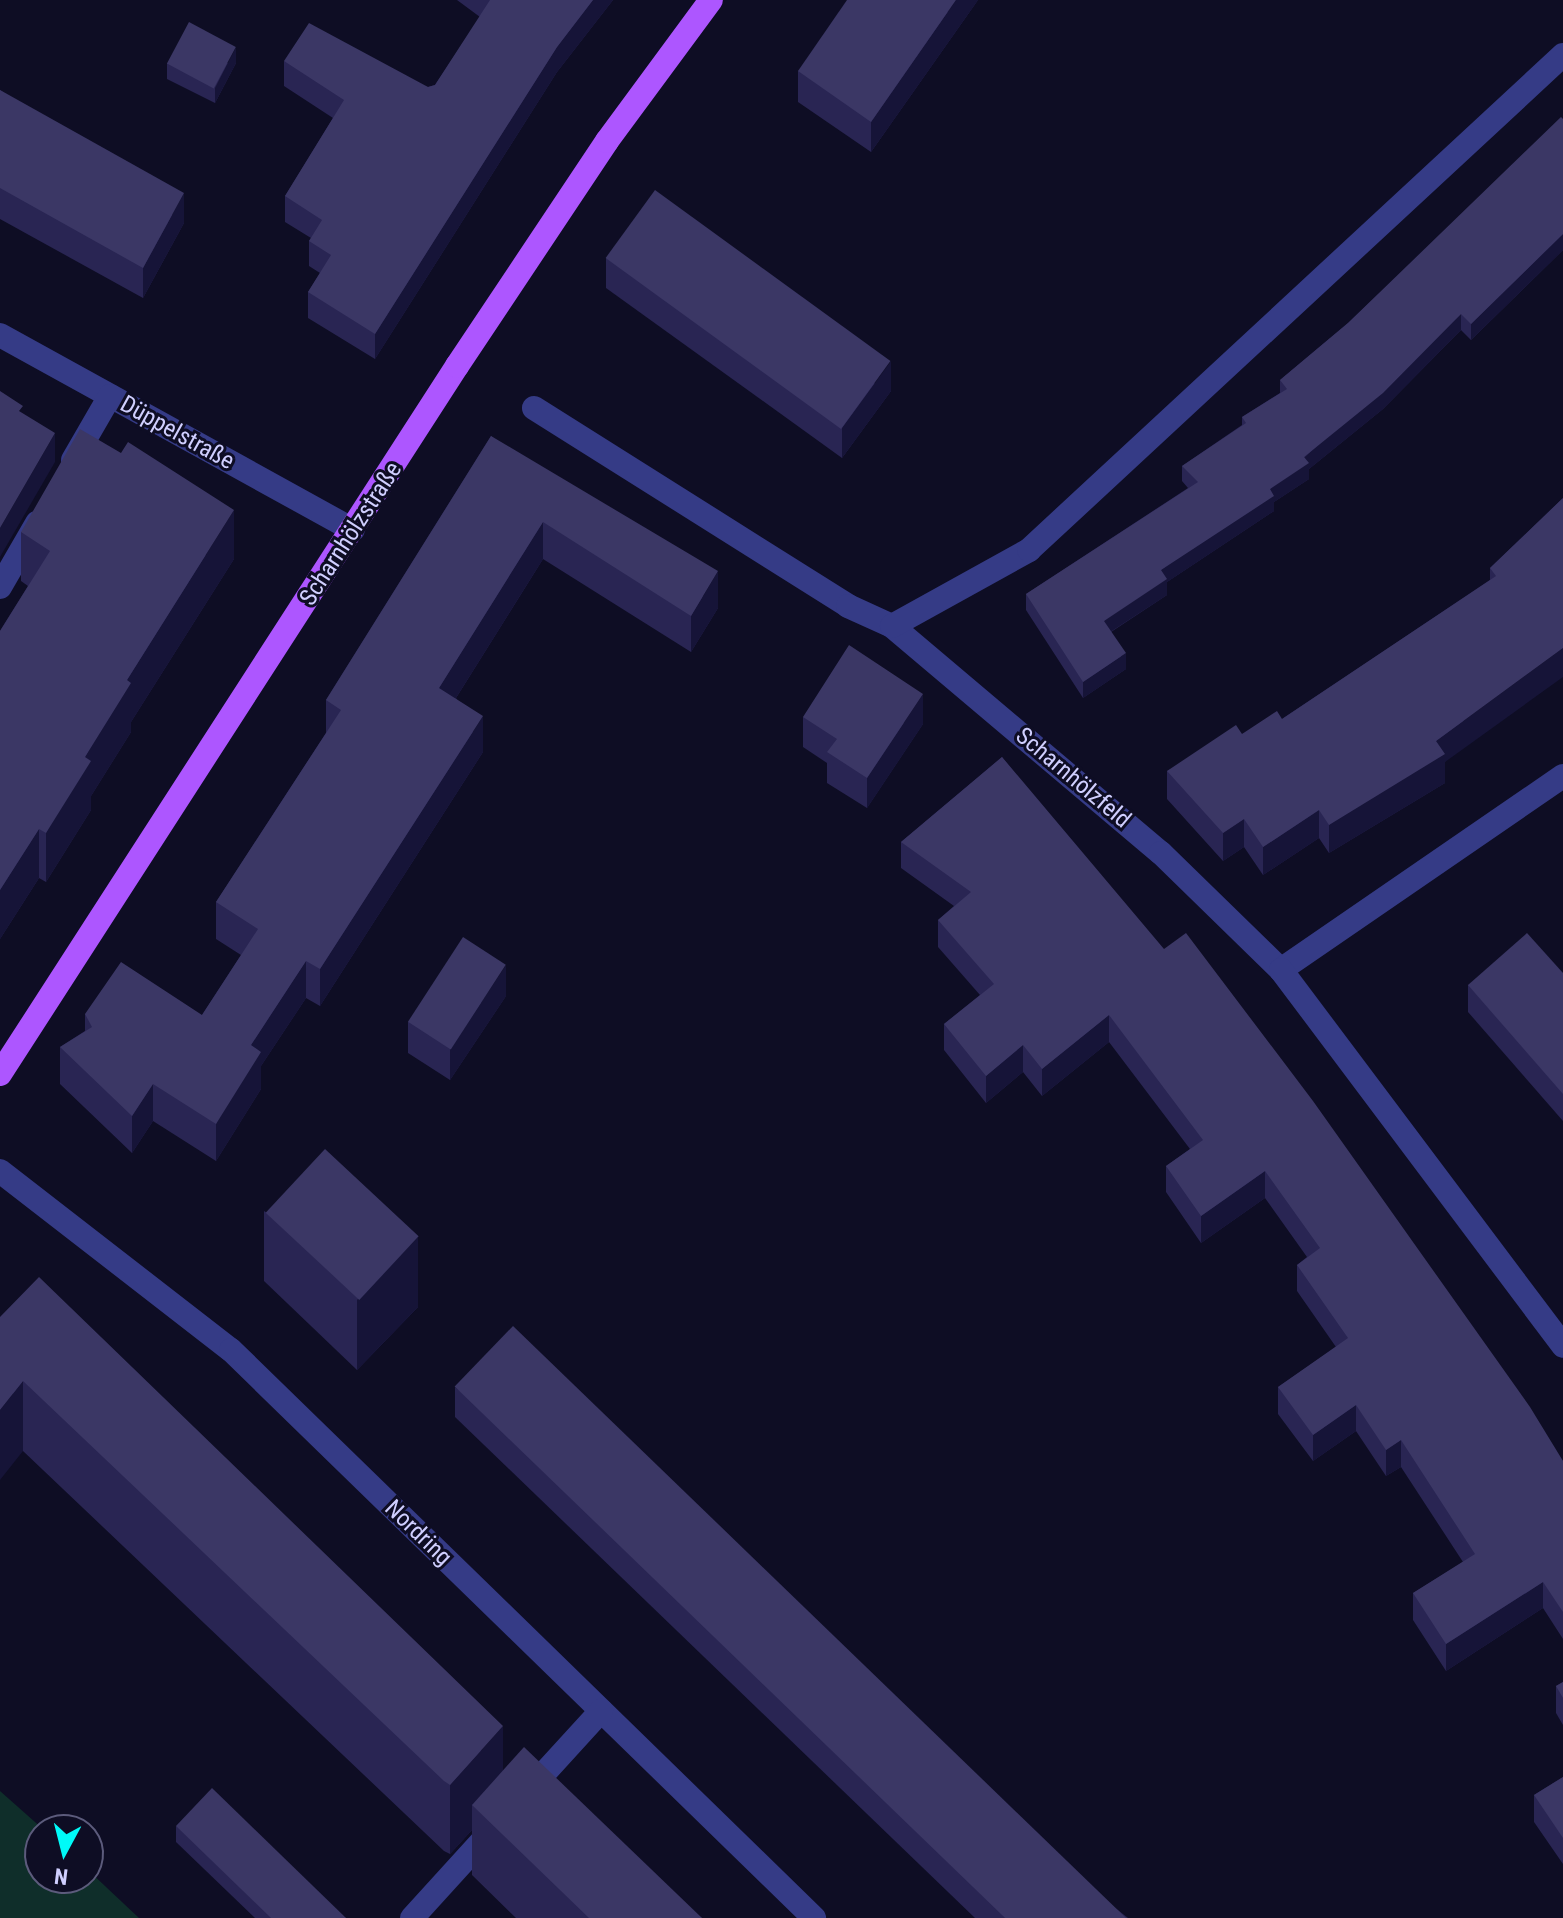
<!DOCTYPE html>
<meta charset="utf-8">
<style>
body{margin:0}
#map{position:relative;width:1563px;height:1918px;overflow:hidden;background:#0e0d24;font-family:"Roboto Condensed",sans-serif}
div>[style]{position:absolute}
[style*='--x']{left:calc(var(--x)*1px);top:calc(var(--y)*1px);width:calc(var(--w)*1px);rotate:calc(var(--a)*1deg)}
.green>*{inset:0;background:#0f2e2a}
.minor>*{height:24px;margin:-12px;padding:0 12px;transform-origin:12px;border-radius:12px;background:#353b86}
.major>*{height:24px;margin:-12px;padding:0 12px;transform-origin:12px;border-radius:12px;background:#ad56ff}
.wall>*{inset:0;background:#292553}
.shaded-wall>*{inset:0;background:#161438}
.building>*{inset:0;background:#3b3765;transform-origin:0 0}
span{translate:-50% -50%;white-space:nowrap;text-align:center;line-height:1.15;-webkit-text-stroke:6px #0e0d24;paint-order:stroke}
.street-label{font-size:24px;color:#d0cfff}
.north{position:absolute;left:24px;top:1814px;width:80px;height:80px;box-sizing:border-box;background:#0e0d24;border:2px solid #5c5b7c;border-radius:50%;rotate:187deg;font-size:22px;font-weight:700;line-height:32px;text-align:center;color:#d0cfff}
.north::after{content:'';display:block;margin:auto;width:28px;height:36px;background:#00faf8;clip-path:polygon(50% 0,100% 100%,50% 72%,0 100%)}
</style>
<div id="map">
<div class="green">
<div style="clip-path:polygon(0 1791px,44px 1830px,40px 1878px,88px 1878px,88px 1870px,139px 1918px,0 1918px)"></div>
</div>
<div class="minor">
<div style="--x:0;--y:335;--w:403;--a:28.9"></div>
<div style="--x:534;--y:408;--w:371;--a:32.2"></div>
<div style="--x:848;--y:606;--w:48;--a:24.4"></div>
<div style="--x:892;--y:626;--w:352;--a:40.2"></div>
<div style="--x:1161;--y:853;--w:168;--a:44.3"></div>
<div style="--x:73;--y:460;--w:74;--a:-60"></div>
<div style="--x:0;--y:587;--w:74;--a:-60"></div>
<div style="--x:892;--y:626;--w:157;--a:-29"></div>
<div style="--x:1029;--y:550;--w:728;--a:-42.83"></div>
<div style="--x:1563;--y:776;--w:342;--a:145.5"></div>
<div style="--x:1281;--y:970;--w:470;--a:53.1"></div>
<div style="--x:0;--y:1171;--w:292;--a:37.8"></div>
<div style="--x:231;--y:1350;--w:814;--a:44.25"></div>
<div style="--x:527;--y:1792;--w:110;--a:-47.6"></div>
<div style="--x:412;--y:1918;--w:122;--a:-47.7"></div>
</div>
<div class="major">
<div style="--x:0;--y:1074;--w:843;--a:-57.16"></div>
<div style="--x:457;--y:366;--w:270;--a:-56.3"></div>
<div style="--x:607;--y:141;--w:175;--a:-53.6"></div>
</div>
<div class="wall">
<div style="clip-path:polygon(457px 0,613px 0,557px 72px,375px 359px,308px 318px,308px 292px,320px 273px,309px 266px,309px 241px,311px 238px,285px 222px,285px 196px,333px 118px,284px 86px,284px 61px,428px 87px,435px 85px,480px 17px)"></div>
<div style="clip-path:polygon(978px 0,871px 152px,798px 102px,798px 71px)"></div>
<div style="clip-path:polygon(167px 63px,236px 63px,215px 103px,167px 79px)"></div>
<div style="clip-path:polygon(0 90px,184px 223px,143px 298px,0 219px)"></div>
<div style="clip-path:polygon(1563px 119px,1563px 250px,1471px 340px,1461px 330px,1383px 409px,1309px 469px,1309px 479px,1274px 502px,1274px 511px,1167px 582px,1167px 595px,1111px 632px,1126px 669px,1083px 698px,1026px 610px,1026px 594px,1188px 488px,1182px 481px,1182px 466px,1242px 425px,1242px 417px,1280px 393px,1280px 380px,1348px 323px)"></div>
<div style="clip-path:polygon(606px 258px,891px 391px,842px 458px,606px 288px)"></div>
<div style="clip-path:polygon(491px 436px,718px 608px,691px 652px,543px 559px,456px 698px,483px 752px,320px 1006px,306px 998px,261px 1066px,261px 1089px,216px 1161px,153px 1121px,132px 1153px,60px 1084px,60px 1047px,85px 1031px,85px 1014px,202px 1015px,241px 955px,216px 939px,216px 902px,326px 733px,326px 700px)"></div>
<div style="clip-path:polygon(1563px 498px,1445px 762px,1445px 783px,1329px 853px,1319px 838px,1263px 875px,1244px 847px,1223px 861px,1167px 799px,1167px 771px,1242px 734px,1282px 719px,1490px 580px,1490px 568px)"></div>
<div style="clip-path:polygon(21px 532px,234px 559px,131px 722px,131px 732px,91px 796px,91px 810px,46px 882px,39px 878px,0 939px,0 631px,28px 586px,21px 581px)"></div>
<div style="clip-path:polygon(803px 717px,923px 724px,867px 808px,827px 783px,827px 763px,803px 747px)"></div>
<div style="clip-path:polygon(1002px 757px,1563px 1461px,1563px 1639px,1543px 1608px,1446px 1671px,1413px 1620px,1413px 1593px,1463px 1562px,1401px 1467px,1386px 1476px,1356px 1431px,1313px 1461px,1278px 1414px,1278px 1387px,1336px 1347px,1297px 1291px,1297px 1265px,1307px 1257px,1265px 1198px,1201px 1243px,1166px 1192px,1166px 1166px,1190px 1149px,1109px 1042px,1042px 1096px,1023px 1072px,986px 1103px,944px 1050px,944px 1024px,980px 995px,938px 947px,938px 920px,954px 906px,901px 868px,901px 842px)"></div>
<div style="clip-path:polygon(1563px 973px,1563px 1121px,1468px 1012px,1468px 985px)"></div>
<div style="clip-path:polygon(506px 996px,450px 1080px,408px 1053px,408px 1022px)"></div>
<div style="clip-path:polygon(264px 1211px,418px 1307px,357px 1370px,264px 1281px)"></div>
<div style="clip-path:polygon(0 1317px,503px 1771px,702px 1918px,516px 1918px,472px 1875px,472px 1830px,450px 1854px,444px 1851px,23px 1451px)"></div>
<div style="clip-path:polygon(455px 1387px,1128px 1918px,975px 1918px,455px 1417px)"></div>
<div style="clip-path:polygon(1563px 1682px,1563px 1725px,1556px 1713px,1556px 1686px)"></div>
<div style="clip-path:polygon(1563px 1752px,1563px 1864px,1534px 1822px,1534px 1795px,1563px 1777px)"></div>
<div style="clip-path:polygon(176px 1826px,346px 1918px,255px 1918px,176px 1842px)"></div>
</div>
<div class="shaded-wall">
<div style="clip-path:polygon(593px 0,613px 0,557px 72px,375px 359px,375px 334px,557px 47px)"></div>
<div style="clip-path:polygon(956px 0,978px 0,871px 152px,871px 122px)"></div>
<div style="clip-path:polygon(236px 47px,236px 63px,215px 103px,215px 88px)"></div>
<div style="clip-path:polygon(184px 193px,184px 223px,143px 298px,143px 268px)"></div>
<div style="clip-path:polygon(1563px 234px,1563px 250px,1471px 340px,1471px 324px)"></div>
<div style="clip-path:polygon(1461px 314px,1461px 330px,1383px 409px,1309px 469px,1309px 479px,1274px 502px,1274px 511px,1167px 582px,1167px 595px,1104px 636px,1104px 621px,1161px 570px,1270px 489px)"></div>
<div style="clip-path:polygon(891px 361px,891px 391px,842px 458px,842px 428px)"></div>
<div style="clip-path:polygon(55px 433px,55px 462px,0 557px,0 528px)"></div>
<div style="clip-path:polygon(234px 510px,234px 559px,131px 722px,131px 732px,91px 796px,91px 810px,46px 882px,46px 833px,85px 757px,127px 680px)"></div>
<div style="clip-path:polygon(543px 522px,543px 559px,439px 725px,439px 688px)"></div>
<div style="clip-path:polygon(718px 571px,718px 608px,691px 652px,691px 616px)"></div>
<div style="clip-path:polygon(1563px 648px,1563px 677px,1445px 762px,1445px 783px,1329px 853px,1329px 825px,1436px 741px)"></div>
<div style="clip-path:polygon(1126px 653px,1126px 669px,1083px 698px,1083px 682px)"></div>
<div style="clip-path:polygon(923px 694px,923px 724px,867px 808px,867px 778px)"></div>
<div style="clip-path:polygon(483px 716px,483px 752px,320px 1006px,320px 969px)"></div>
<div style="clip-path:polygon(1319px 810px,1319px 838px,1263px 875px,1263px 847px)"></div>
<div style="clip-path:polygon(1244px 819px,1244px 847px,1223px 861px,1223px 833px)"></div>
<div style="clip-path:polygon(39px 829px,39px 878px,0 939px,0 890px)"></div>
<div style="clip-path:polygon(306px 961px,306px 998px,261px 1066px,261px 1089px,216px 1161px,216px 1124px,251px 1045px)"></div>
<div style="clip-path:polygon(506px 965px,506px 996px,450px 1080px,450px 1049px)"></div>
<div style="clip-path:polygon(1109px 1015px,1109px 1042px,1042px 1096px,1042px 1069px)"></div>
<div style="clip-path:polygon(1023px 1045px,1023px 1072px,986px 1103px,986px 1076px)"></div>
<div style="clip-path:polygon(153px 1084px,153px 1121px,132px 1153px,132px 1116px)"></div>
<div style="clip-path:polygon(1265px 1171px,1265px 1198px,1201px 1243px,1201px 1216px)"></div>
<div style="clip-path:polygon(418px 1237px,418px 1307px,357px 1370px,357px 1300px)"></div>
<div style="clip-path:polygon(23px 1381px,23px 1451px,0 1480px,0 1410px)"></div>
<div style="clip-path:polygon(1356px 1405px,1356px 1431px,1313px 1461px,1313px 1435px)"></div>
<div style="clip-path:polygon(1401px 1440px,1401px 1467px,1386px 1476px,1386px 1450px)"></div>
<div style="clip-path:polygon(1543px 1582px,1543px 1608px,1446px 1671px,1446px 1644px)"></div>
<div style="clip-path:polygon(503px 1726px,503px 1796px,472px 1805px,472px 1830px,450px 1854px,450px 1785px)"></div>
</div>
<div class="building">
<div style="clip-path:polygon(490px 0,593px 0,557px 47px,375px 334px,308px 292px,331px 255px,309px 241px,322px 220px,285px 196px,344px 100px,284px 61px,309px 23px,428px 87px,435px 85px)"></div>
<div style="clip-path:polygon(847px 0,956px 0,871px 122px,798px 71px)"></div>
<div style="left:189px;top:22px;width:53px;height:47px;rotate:28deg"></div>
<div style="clip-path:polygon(0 90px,184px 193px,143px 268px,0 188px)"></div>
<div style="clip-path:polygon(1561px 117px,1563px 119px,1563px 234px,1471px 324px,1461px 314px,1383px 393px,1304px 457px,1309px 463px,1270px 489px,1274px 496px,1161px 570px,1167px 579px,1104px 621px,1126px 653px,1083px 682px,1026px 594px,1198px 482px,1182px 466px,1246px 423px,1242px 417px,1287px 389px,1280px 380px,1348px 323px)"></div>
<div style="left:655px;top:190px;width:291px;height:84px;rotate:36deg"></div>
<div style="clip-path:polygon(0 391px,23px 406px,19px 411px,55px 433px,0 528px)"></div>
<div style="clip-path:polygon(80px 429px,121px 453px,128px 442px,234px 510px,127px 680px,131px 683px,85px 757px,91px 761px,46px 833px,39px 829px,0 890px,0 631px,50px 551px,21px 532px)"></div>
<div style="clip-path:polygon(491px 436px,718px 571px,691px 616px,543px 522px,439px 688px,483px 716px,320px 969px,306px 961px,251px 1045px,261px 1052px,216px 1124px,153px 1084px,132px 1116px,60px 1047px,92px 1027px,85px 1014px,121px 962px,202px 1015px,258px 929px,216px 902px,341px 710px,326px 700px)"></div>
<div style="clip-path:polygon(1563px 498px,1563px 648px,1436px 741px,1445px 754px,1329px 825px,1319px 810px,1263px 847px,1244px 819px,1223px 833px,1167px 771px,1236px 725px,1242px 734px,1277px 711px,1282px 719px,1496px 576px,1490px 568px)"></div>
<div style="clip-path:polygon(849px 645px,923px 694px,867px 778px,827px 752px,837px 739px,803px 717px)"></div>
<div style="clip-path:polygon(1002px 757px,1164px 949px,1186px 933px,1313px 1101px,1530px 1407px,1563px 1461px,1563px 1612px,1543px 1582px,1446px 1644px,1413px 1593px,1475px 1554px,1401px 1440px,1386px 1450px,1356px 1405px,1313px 1435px,1278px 1387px,1348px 1338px,1297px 1265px,1320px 1248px,1265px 1171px,1201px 1216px,1166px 1166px,1203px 1140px,1109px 1015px,1042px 1069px,1023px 1045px,986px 1076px,944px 1024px,994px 984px,938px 920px,971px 892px,901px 842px)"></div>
<div style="clip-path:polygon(1527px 933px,1563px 973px,1563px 1094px,1468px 985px)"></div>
<div style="left:463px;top:937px;width:51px;height:101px;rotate:33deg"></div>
<div style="left:325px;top:1149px;width:128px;height:87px;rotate:43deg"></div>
<div style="clip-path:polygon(39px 1277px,503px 1726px,450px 1785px,444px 1781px,23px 1381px,0 1410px,0 1317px)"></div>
<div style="left:513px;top:1326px;width:854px;height:84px;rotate:44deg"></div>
<div style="clip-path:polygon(1563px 1682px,1563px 1698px,1556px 1686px)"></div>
<div style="clip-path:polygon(524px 1747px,702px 1918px,589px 1918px,472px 1805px)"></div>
<div style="clip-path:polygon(1563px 1777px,1563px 1838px,1534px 1795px)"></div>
<div style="clip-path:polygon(212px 1788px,346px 1918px,271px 1918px,176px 1826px)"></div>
</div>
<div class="street-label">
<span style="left:177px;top:433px;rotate:29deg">Düppelstraße</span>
<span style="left:351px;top:534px;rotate:-57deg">Scharnhölzstraße</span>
<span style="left:1073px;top:778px;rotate:40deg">Scharnhölzfeld</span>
<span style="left:418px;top:1533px;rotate:44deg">Nordring</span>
</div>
<div class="north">N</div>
</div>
